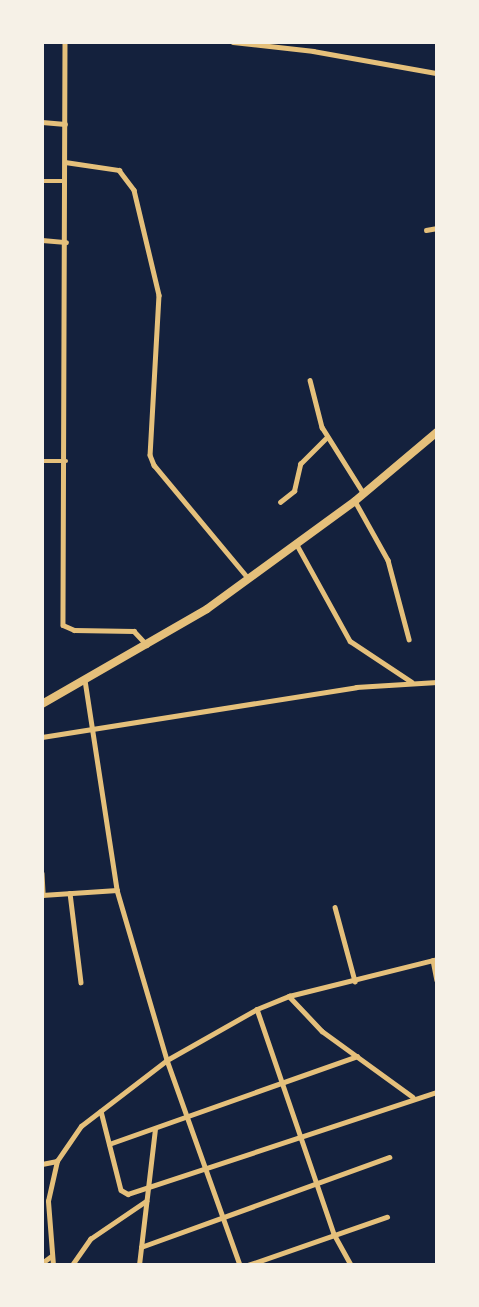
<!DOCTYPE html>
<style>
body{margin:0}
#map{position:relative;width:479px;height:1307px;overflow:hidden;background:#14213d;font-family:"Exo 2",sans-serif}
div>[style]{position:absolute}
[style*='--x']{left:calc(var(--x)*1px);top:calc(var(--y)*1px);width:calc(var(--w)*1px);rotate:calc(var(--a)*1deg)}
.minor>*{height:4.5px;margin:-2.25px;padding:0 2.25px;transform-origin:2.25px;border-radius:2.25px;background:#e5c07b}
.primary>*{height:8px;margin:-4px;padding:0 4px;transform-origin:4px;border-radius:4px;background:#e5c07b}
span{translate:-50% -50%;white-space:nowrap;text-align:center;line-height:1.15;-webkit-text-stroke:5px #f6f1e7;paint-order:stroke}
.frame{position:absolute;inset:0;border:44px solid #f6f1e7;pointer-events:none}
</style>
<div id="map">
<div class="minor">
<div style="--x:65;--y:42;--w:583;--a:90.2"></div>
<div style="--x:63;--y:625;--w:12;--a:24"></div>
<div style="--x:74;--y:630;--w:60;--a:1"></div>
<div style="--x:134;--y:631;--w:19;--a:47"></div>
<div style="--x:233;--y:42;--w:81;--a:6.4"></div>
<div style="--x:313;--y:51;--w:126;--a:10.1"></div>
<div style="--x:42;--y:122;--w:23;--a:5"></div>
<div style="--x:65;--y:162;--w:55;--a:8.4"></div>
<div style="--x:119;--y:170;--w:25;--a:53"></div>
<div style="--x:134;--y:190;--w:108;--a:76.6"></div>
<div style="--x:159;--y:295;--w:160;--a:93.2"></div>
<div style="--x:150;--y:455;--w:11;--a:68"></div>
<div style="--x:154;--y:465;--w:147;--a:50.2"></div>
<div style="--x:42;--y:181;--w:22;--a:0"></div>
<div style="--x:426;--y:230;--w:11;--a:-10"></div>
<div style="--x:42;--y:240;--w:24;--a:5"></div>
<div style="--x:310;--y:380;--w:49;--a:75.7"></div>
<div style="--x:322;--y:427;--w:79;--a:57.9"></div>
<div style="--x:42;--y:461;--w:24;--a:0"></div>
<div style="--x:355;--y:501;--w:68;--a:60.8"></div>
<div style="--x:388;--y:560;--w:82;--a:75.1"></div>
<div style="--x:280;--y:502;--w:18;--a:-38"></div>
<div style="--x:294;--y:491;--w:28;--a:-77"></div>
<div style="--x:300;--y:464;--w:38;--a:-45"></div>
<div style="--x:296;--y:543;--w:112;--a:61.1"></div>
<div style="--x:350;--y:641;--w:74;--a:33.5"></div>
<div style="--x:85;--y:680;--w:212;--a:81.3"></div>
<div style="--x:117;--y:890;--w:177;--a:73.6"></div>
<div style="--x:167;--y:1060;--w:218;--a:70.4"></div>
<div style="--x:42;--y:737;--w:318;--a:-9"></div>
<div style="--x:356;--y:687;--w:81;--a:-3.5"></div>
<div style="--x:42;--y:873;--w:22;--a:87"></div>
<div style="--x:70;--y:893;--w:90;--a:83"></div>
<div style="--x:42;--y:895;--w:75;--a:-3.8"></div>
<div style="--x:335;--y:907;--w:77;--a:74.9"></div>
<div style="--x:433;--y:960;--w:20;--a:79"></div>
<div style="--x:289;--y:996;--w:48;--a:46.7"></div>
<div style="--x:322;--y:1031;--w:112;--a:36"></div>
<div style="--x:257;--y:1009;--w:238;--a:71.1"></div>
<div style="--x:334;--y:1234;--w:35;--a:61"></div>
<div style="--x:101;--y:1111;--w:81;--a:75.8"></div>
<div style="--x:121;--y:1190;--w:8;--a:30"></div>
<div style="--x:128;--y:1194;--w:325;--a:-18.3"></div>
<div style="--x:109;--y:1144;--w:263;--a:-19.5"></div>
<div style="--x:42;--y:1164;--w:15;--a:-11"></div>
<div style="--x:141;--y:1247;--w:264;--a:-19.9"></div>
<div style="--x:42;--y:1263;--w:10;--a:-37"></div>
<div style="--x:53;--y:1265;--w:64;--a:-94.5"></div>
<div style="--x:48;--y:1201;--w:41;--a:-77.3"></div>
<div style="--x:57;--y:1161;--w:42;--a:-55.6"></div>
<div style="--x:81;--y:1126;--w:108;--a:-37.5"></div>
<div style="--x:167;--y:1060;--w:103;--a:-29.5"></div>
<div style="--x:257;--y:1009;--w:35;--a:-22"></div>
<div style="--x:289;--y:996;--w:153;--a:-14"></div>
<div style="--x:72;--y:1265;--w:32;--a:-55"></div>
<div style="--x:90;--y:1239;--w:68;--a:-34.2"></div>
<div style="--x:139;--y:1265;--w:137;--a:-83.3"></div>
<div style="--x:248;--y:1265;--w:147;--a:-19.1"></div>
</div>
<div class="primary">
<div style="--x:42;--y:704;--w:190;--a:-29.9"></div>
<div style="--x:207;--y:609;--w:183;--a:-36.1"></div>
<div style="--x:355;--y:501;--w:107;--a:-40.1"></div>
</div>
<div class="frame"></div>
</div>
